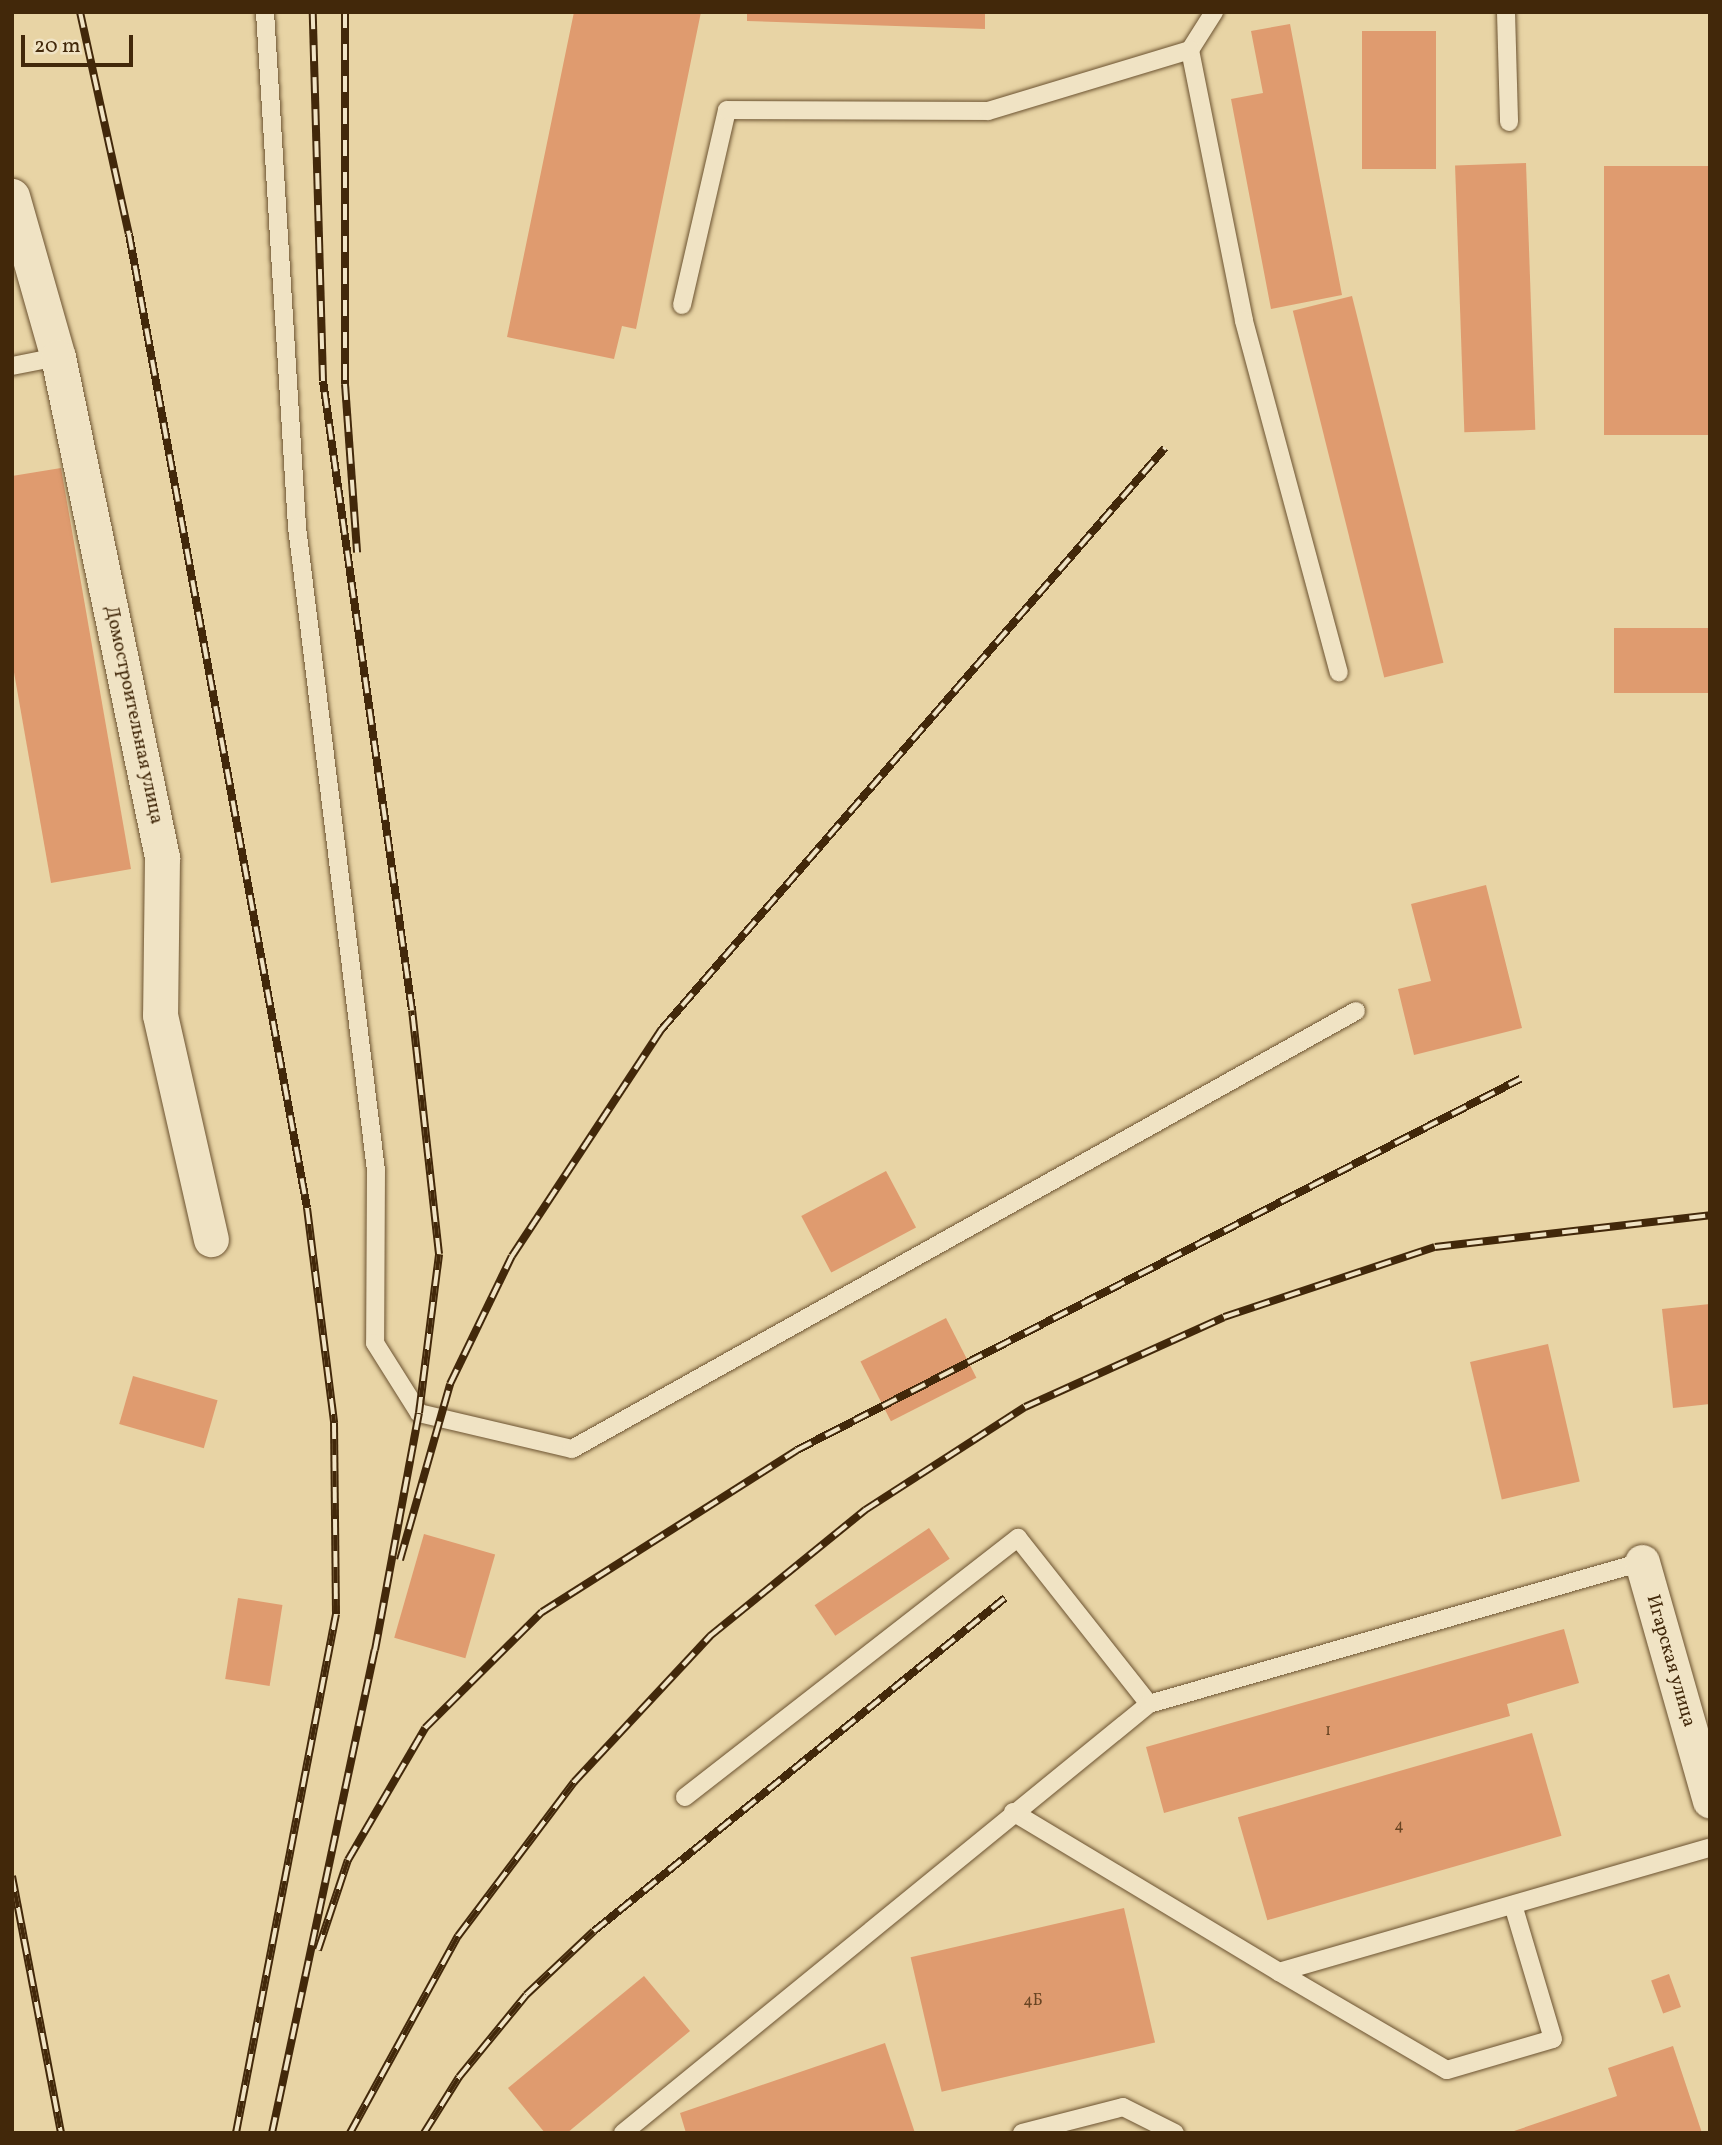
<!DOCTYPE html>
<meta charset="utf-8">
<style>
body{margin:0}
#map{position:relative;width:1722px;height:2145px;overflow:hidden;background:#e8d4a5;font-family:Vollkorn,serif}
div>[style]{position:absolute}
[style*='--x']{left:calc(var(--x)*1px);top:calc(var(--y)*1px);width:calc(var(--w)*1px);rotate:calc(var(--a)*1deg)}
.building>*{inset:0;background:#df9b6f;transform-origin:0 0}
.roads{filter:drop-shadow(0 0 2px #6c5331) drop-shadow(0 0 2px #6c5331)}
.service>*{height:18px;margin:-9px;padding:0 9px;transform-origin:9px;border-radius:9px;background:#f0e3c4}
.minor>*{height:35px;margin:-17.5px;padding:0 17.5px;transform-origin:17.5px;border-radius:17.5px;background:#f0e3c4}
.rail>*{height:8px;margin-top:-4px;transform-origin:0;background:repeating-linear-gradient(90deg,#f0e3c4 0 16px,#42280a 0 32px);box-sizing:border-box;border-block:2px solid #42280a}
span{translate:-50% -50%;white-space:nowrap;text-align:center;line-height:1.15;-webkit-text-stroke:6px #f0e3c4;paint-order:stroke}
.number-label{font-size:16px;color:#694523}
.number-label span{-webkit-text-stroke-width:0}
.street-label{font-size:19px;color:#42280a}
.frame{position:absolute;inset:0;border:14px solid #42280a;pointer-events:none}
.scale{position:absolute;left:21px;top:35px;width:112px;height:32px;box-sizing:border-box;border:4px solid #42280a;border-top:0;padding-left:9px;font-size:21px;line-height:24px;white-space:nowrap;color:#42280a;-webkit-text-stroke:5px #f0e3c4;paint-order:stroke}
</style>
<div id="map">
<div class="building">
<div style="clip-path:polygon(574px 12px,701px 12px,636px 329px,622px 326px,614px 359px,507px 337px)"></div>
<div style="clip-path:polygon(747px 12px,985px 12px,985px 29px,747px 21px)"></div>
<div style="clip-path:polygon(1290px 24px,1342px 295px,1271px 309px,1231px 99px,1263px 93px,1251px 31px)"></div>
<div style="left:1362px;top:31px;width:74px;height:138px"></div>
<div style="left:1526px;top:163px;width:267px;height:71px;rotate:88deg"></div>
<div style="left:1710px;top:166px;width:269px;height:106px;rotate:90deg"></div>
<div style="left:1352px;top:296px;width:378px;height:61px;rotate:76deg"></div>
<div style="clip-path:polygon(61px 468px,131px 869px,51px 883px,12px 661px,12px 476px)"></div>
<div style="left:1614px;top:628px;width:96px;height:65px"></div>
<div style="clip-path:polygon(1486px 885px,1522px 1028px,1414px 1055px,1398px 989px,1431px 981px,1411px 904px)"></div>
<div style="left:886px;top:1171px;width:64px;height:96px;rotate:62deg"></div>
<div style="clip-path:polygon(1710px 1304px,1710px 1404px,1673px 1408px,1662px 1309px)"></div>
<div style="left:946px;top:1318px;width:67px;height:96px;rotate:63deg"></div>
<div style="left:1548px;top:1344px;width:141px;height:80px;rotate:77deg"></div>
<div style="left:133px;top:1376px;width:88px;height:50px;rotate:16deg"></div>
<div style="left:929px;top:1528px;width:37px;height:138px;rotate:56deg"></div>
<div style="left:424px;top:1534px;width:74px;height:108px;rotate:16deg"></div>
<div style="left:238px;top:1598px;width:45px;height:82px;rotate:9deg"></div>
<div style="clip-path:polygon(1564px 1629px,1579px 1683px,1507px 1704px,1510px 1716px,1164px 1813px,1146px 1747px)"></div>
<div style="left:1532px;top:1733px;width:107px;height:306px;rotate:74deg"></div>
<div style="left:1124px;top:1908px;width:138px;height:219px;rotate:77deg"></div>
<div style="left:1669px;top:1974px;width:35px;height:19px;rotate:70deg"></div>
<div style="clip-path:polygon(644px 1976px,690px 2031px,567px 2133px,545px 2133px,508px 2088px)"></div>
<div style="clip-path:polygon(885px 2043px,915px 2133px,686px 2133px,680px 2113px)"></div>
<div style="clip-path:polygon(1673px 2046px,1702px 2133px,1508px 2133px,1617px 2096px,1608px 2068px)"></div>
</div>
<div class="roads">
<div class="service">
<div style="--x:265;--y:12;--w:516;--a:86.44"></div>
<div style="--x:297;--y:527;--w:648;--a:83"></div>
<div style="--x:376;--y:1170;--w:173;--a:90.3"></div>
<div style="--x:375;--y:1343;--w:83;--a:57.8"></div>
<div style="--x:419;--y:1413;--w:157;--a:13.2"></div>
<div style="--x:572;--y:1449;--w:898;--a:-29.19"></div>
<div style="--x:1214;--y:12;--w:45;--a:122.3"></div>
<div style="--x:1190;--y:50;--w:276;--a:78.7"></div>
<div style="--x:1244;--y:321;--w:364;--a:74.9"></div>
<div style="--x:1506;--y:12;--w:110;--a:88.4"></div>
<div style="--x:682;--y:305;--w:200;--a:-77"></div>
<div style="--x:727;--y:110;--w:261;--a:0.2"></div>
<div style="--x:988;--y:111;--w:211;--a:-16.8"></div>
<div style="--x:12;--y:366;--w:47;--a:-11.1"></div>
<div style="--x:685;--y:1797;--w:422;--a:-37.9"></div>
<div style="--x:1018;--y:1538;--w:211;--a:51.7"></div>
<div style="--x:1013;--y:1812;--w:310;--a:31"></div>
<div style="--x:1279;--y:1972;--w:448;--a:-16.1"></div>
<div style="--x:1279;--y:1972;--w:194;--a:30.3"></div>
<div style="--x:1447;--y:2070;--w:110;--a:-16.3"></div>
<div style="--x:1553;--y:2039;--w:140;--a:-106.6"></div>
<div style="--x:623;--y:2133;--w:679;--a:-39.2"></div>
<div style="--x:1149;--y:1704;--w:513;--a:-16.07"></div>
<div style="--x:1022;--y:2133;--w:104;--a:-14.4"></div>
<div style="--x:1123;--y:2107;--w:58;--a:26.6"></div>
</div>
<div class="minor">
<div style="--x:12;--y:196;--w:167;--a:74.1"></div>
<div style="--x:58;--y:357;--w:511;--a:78.25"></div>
<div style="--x:162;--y:857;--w:158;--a:90.7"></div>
<div style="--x:160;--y:1015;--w:230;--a:77.2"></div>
<div style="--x:1642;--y:1562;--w:248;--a:74.1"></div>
</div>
</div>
<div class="rail">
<div style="--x:80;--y:12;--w:227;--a:77.6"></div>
<div style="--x:129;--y:234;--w:990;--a:79.64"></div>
<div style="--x:307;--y:1208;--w:217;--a:82.8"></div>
<div style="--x:334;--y:1423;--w:191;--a:89.4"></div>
<div style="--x:336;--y:1614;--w:529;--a:100.91"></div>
<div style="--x:345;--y:12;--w:372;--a:90"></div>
<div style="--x:345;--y:384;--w:169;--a:85.9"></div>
<div style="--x:400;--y:1560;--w:183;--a:-74.1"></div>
<div style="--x:450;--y:1384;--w:142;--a:-64.2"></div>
<div style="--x:512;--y:1256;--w:271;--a:-56.6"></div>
<div style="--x:661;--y:1030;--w:770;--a:-49.11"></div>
<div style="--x:12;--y:1876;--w:262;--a:79.2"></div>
<div style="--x:318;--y:1950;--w:95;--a:-71.6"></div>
<div style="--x:348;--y:1860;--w:153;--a:-59.7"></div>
<div style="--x:425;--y:1728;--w:165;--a:-44.8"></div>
<div style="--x:542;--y:1612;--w:302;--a:-32.4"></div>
<div style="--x:797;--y:1450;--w:813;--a:-27.16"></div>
<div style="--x:272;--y:2133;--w:494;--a:-78"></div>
<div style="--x:375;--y:1650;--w:241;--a:-79.5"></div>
<div style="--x:419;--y:1413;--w:160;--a:-82.8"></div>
<div style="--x:439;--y:1254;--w:245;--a:-96.3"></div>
<div style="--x:412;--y:1010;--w:635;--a:-98.05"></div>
<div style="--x:323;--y:381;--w:369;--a:-91.6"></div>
<div style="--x:350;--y:2133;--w:225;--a:-61.3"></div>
<div style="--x:458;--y:1936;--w:193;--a:-53"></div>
<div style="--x:574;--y:1782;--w:200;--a:-47"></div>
<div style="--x:710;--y:1636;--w:200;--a:-39.1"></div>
<div style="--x:865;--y:1510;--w:190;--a:-32.8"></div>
<div style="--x:1025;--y:1407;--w:218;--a:-24.3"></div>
<div style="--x:1224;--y:1317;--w:222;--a:-18.4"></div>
<div style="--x:1435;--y:1247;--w:277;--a:-6.6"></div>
<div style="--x:424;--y:2133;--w:66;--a:-58"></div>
<div style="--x:459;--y:2077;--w:106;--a:-50.7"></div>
<div style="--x:526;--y:1995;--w:93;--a:-43.3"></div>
<div style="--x:594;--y:1931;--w:529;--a:-39.02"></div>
</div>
<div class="number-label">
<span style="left:1328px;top:1731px">1</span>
<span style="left:1399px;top:1826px">4</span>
<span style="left:1033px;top:2001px">4Б</span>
</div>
<div class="street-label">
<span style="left:133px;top:715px;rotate:78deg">Домостроительная улица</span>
<span style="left:1670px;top:1661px;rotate:74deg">Игарская улица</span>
</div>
<div class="frame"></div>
<div class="scale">20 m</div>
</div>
